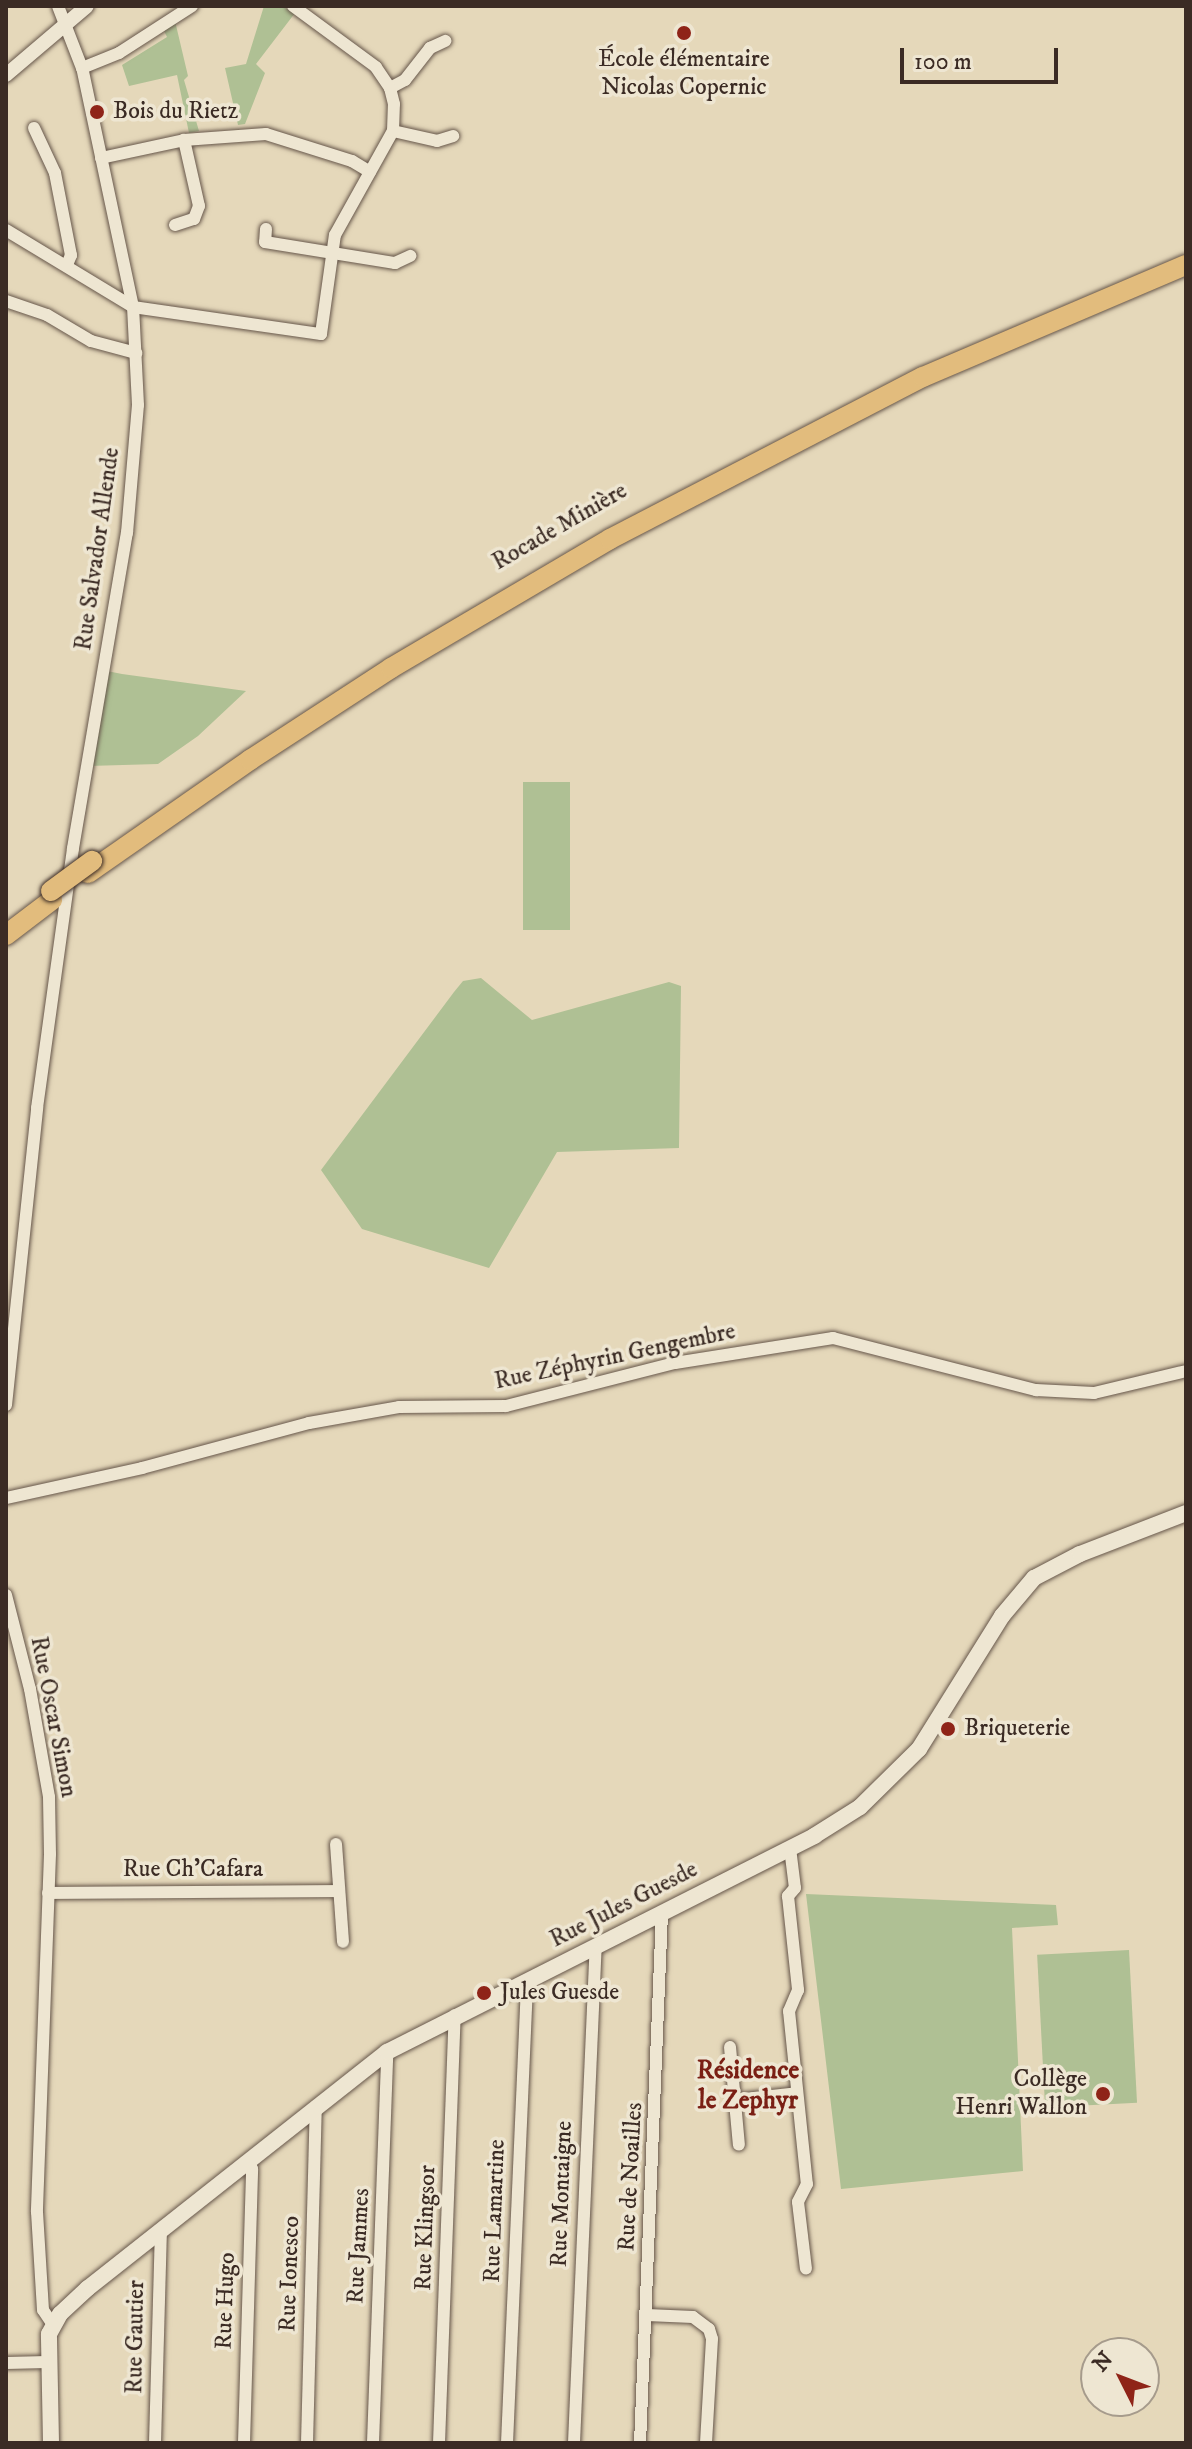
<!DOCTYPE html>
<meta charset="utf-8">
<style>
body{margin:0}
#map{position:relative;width:1192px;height:2449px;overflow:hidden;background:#e5d8ba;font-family:"IM FELL DW Pica",serif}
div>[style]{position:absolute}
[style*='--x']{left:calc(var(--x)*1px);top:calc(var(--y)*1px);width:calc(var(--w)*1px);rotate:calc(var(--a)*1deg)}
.green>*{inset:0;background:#afc094;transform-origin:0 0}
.roads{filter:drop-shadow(0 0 2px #66564a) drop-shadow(0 0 2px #66564a)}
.minor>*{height:12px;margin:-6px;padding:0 6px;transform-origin:6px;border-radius:6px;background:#eee6d2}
.tertiary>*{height:14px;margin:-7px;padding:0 7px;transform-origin:7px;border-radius:7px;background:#eee6d2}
.secondary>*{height:16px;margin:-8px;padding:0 8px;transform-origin:8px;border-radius:8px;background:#eee6d2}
.trunk>*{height:20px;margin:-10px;padding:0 10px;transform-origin:10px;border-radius:10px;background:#e2bc7d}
.bridges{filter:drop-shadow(0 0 2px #3b2b24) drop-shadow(0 0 2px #3b2b24)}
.trunk-bridge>*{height:20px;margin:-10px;padding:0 10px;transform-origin:10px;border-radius:10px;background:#e2bc7d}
.dots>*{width:22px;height:22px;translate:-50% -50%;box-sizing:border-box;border:4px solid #eee6d2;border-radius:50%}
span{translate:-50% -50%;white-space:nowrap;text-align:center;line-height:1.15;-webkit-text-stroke:7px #eee6d2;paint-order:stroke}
.poi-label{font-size:24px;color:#3b2b24}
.left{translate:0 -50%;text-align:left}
.right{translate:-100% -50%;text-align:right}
.street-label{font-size:24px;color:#3b2b24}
.neighbourhood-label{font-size:26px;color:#7a1f14;font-weight:700}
.frame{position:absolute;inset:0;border:8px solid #3b2b24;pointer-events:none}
.north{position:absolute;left:1080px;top:2337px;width:80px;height:80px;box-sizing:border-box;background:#eee6d2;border:2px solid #a69b8c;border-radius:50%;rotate:312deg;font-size:22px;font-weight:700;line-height:32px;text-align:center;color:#3b2b24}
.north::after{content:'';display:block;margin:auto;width:28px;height:36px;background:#8f2418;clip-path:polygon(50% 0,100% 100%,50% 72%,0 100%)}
.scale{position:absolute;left:900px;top:48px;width:158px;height:36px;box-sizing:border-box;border:4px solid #3b2b24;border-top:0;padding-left:10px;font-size:24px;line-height:28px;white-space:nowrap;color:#3b2b24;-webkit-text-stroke:6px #eee6d2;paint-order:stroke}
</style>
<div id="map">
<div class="green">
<div style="clip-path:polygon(264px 6px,281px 6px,295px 13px,256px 64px,265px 73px,245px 124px,238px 125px,225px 68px,246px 64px)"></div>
<div style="clip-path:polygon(175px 21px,188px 76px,184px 80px,199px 131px,189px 133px,177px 75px,129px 86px,122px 65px,167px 37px,163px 29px)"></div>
<div style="clip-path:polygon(102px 670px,122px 674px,246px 691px,198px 736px,158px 764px,88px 766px)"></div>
<div style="left:570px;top:782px;width:148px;height:47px;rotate:90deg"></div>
<div style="clip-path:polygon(481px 978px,532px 1020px,669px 982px,681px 986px,679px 1148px,557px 1152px,489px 1268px,362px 1229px,321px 1170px,454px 992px,463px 981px)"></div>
<div style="clip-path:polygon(806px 1894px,1056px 1905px,1058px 1925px,1012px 1928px,1023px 2171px,841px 2189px)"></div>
<div style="left:1129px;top:1950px;width:153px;height:92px;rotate:87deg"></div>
</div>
<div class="roads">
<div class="minor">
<div style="--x:82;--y:68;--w:40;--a:-22"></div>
<div style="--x:119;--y:53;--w:87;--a:-32.8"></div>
<div style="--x:390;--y:88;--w:17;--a:-28"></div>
<div style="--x:405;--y:80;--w:41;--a:-52"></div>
<div style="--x:430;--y:48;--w:17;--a:-25"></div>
<div style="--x:34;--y:128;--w:50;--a:65"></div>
<div style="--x:55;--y:173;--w:84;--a:79"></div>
<div style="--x:71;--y:255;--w:11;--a:112"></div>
<div style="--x:393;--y:131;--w:45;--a:12.8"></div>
<div style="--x:437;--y:141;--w:17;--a:-17"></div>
<div style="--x:101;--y:158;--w:85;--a:-12.2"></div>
<div style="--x:184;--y:140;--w:82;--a:-4.2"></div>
<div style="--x:266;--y:134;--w:90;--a:17.4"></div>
<div style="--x:352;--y:161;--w:21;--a:31"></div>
<div style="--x:175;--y:225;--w:20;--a:-18"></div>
<div style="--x:194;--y:219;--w:14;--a:-69"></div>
<div style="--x:199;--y:206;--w:68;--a:-102.8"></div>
<div style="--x:266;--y:229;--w:13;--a:94"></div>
<div style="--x:265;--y:242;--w:132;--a:9.2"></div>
<div style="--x:395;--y:263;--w:17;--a:-25"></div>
<div style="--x:6;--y:230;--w:149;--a:31.2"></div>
<div style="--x:133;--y:307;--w:190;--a:8.2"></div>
<div style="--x:321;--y:334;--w:100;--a:-82"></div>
<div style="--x:335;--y:235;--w:119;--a:-60.9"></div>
<div style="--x:393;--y:131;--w:27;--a:-88"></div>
<div style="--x:394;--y:104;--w:16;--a:-104"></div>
<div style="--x:390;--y:88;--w:25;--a:-124"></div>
<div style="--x:376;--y:67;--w:103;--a:-143.7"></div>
<div style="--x:6;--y:301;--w:43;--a:18.9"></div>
<div style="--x:47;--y:315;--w:51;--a:30.6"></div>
<div style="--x:91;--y:341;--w:47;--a:14.9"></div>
<div style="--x:6;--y:1405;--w:299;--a:-84"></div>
<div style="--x:37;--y:1108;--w:262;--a:-82.1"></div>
<div style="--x:73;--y:848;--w:320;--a:-80.3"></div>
<div style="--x:127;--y:533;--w:128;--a:-85.1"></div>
<div style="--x:138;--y:405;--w:98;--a:-92.9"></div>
<div style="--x:133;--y:307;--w:244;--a:-102"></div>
<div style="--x:82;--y:68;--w:66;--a:-111.2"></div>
<div style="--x:6;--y:1498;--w:139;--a:-12.4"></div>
<div style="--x:142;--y:1468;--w:173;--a:-15.1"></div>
<div style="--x:309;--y:1423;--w:91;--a:-10.1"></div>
<div style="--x:399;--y:1407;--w:107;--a:-0.5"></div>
<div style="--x:506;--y:1406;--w:174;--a:-14.3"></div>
<div style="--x:675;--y:1363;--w:160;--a:-9"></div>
<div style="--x:833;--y:1338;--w:210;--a:14.4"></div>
<div style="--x:1036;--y:1390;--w:58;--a:3"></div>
<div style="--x:1094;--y:1393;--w:95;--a:-13.4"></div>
<div style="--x:6;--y:1595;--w:97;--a:75.7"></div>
<div style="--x:30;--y:1689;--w:110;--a:80"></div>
<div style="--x:49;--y:1797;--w:57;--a:89"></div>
<div style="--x:50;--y:1854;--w:358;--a:92.1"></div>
<div style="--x:37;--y:2212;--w:98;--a:86.5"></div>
<div style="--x:43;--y:2310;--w:18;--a:56"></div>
<div style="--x:336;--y:1844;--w:98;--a:85.9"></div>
<div style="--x:790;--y:1848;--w:40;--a:82.9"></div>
<div style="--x:795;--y:1888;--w:11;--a:131"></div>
<div style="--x:788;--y:1896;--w:95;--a:83.9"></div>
<div style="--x:798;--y:1990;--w:23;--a:113"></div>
<div style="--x:789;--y:2011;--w:174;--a:84.1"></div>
<div style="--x:807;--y:2184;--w:20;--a:117"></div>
<div style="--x:798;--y:2202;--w:67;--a:83.2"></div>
<div style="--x:48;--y:1893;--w:291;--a:-0.4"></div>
<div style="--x:730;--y:2047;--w:98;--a:84.8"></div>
<div style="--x:736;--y:2100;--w:61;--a:-6.5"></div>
<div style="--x:647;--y:2315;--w:46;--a:2.5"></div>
<div style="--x:693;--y:2317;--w:20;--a:37"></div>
<div style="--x:709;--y:2329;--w:10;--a:73"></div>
<div style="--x:712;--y:2339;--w:104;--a:93.3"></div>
<div style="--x:6;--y:2363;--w:41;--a:-1.4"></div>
<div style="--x:155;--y:2443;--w:211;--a:-88.4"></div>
<div style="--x:244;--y:2443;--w:274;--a:-88.3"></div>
<div style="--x:252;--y:2169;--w:9;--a:-108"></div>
<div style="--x:307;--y:2443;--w:337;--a:-88.5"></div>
<div style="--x:373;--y:2443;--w:391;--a:-87.9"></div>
<div style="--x:439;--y:2443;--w:428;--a:-87.9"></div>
<div style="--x:507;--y:2443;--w:463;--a:-87.5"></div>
<div style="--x:574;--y:2443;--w:496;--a:-87.5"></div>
<div style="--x:640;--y:2443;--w:530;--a:-87.62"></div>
</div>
<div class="tertiary">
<div style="--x:6;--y:75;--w:106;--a:-40.4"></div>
</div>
<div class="secondary">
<div style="--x:51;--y:2443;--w:109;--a:-91.1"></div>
<div style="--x:49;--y:2334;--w:23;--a:-61"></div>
<div style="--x:60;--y:2314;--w:38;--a:-43"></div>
<div style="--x:88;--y:2288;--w:381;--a:-38.3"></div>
<div style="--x:387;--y:2052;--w:479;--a:-26.8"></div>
<div style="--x:814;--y:1836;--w:54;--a:-32.2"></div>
<div style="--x:860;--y:1807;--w:83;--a:-44.5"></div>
<div style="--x:919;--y:1749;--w:157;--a:-58"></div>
<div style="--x:1002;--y:1616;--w:50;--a:-49.9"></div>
<div style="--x:1034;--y:1578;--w:52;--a:-27.6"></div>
<div style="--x:1080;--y:1554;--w:114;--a:-21.1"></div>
</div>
<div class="trunk">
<div style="--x:88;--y:873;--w:198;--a:-34.9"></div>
<div style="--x:250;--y:760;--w:168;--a:-33.1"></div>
<div style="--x:391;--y:668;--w:254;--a:-30.5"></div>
<div style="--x:610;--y:539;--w:352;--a:-27.4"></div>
<div style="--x:923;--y:377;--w:286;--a:-23.1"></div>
<div style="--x:6;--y:935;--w:58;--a:-37.3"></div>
</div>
</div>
<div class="bridges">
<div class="trunk-bridge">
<div style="--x:51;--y:891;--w:51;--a:-36.2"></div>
</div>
</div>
<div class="dots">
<div style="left:684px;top:33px;background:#8f2418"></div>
<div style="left:97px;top:112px;background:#8f2418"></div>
<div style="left:948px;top:1729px;background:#8f2418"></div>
<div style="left:484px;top:1993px;background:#8f2418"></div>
<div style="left:1103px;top:2094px;background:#8f2418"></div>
</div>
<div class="poi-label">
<span style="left:684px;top:74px">École élémentaire<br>Nicolas Copernic</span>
<span class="left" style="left:113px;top:112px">Bois du Rietz</span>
<span class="left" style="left:964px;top:1729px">Briqueterie</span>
<span class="left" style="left:500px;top:1993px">Jules Guesde</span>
<span class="right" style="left:1087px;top:2094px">Collège<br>Henri Wallon</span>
</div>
<div class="street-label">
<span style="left:560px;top:527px;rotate:-30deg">Rocade Minière</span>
<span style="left:98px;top:549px;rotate:-82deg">Rue Salvador Allende</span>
<span style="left:615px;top:1357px;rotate:-12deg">Rue Zéphyrin Gengembre</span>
<span style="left:53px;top:1717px;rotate:79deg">Rue Oscar Simon</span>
<span style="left:193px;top:1870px">Rue Ch'Cafara</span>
<span style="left:624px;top:1905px;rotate:-27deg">Rue Jules Guesde</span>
<span style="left:631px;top:2177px;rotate:-87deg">Rue de Noailles</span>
<span style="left:562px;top:2194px;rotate:-88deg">Rue Montaigne</span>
<span style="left:495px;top:2211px;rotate:-88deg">Rue Lamartine</span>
<span style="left:426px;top:2228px;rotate:-88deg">Rue Klingsor</span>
<span style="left:359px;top:2246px;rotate:-87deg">Rue Jammes</span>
<span style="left:290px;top:2274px;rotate:-88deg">Rue Ionesco</span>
<span style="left:226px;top:2301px;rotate:-88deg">Rue Hugo</span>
<span style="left:136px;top:2337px;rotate:-89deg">Rue Gautier</span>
</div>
<div class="neighbourhood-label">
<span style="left:748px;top:2086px">Résidence<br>le Zephyr</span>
</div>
<div class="frame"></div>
<div class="north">N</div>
<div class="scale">100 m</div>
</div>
